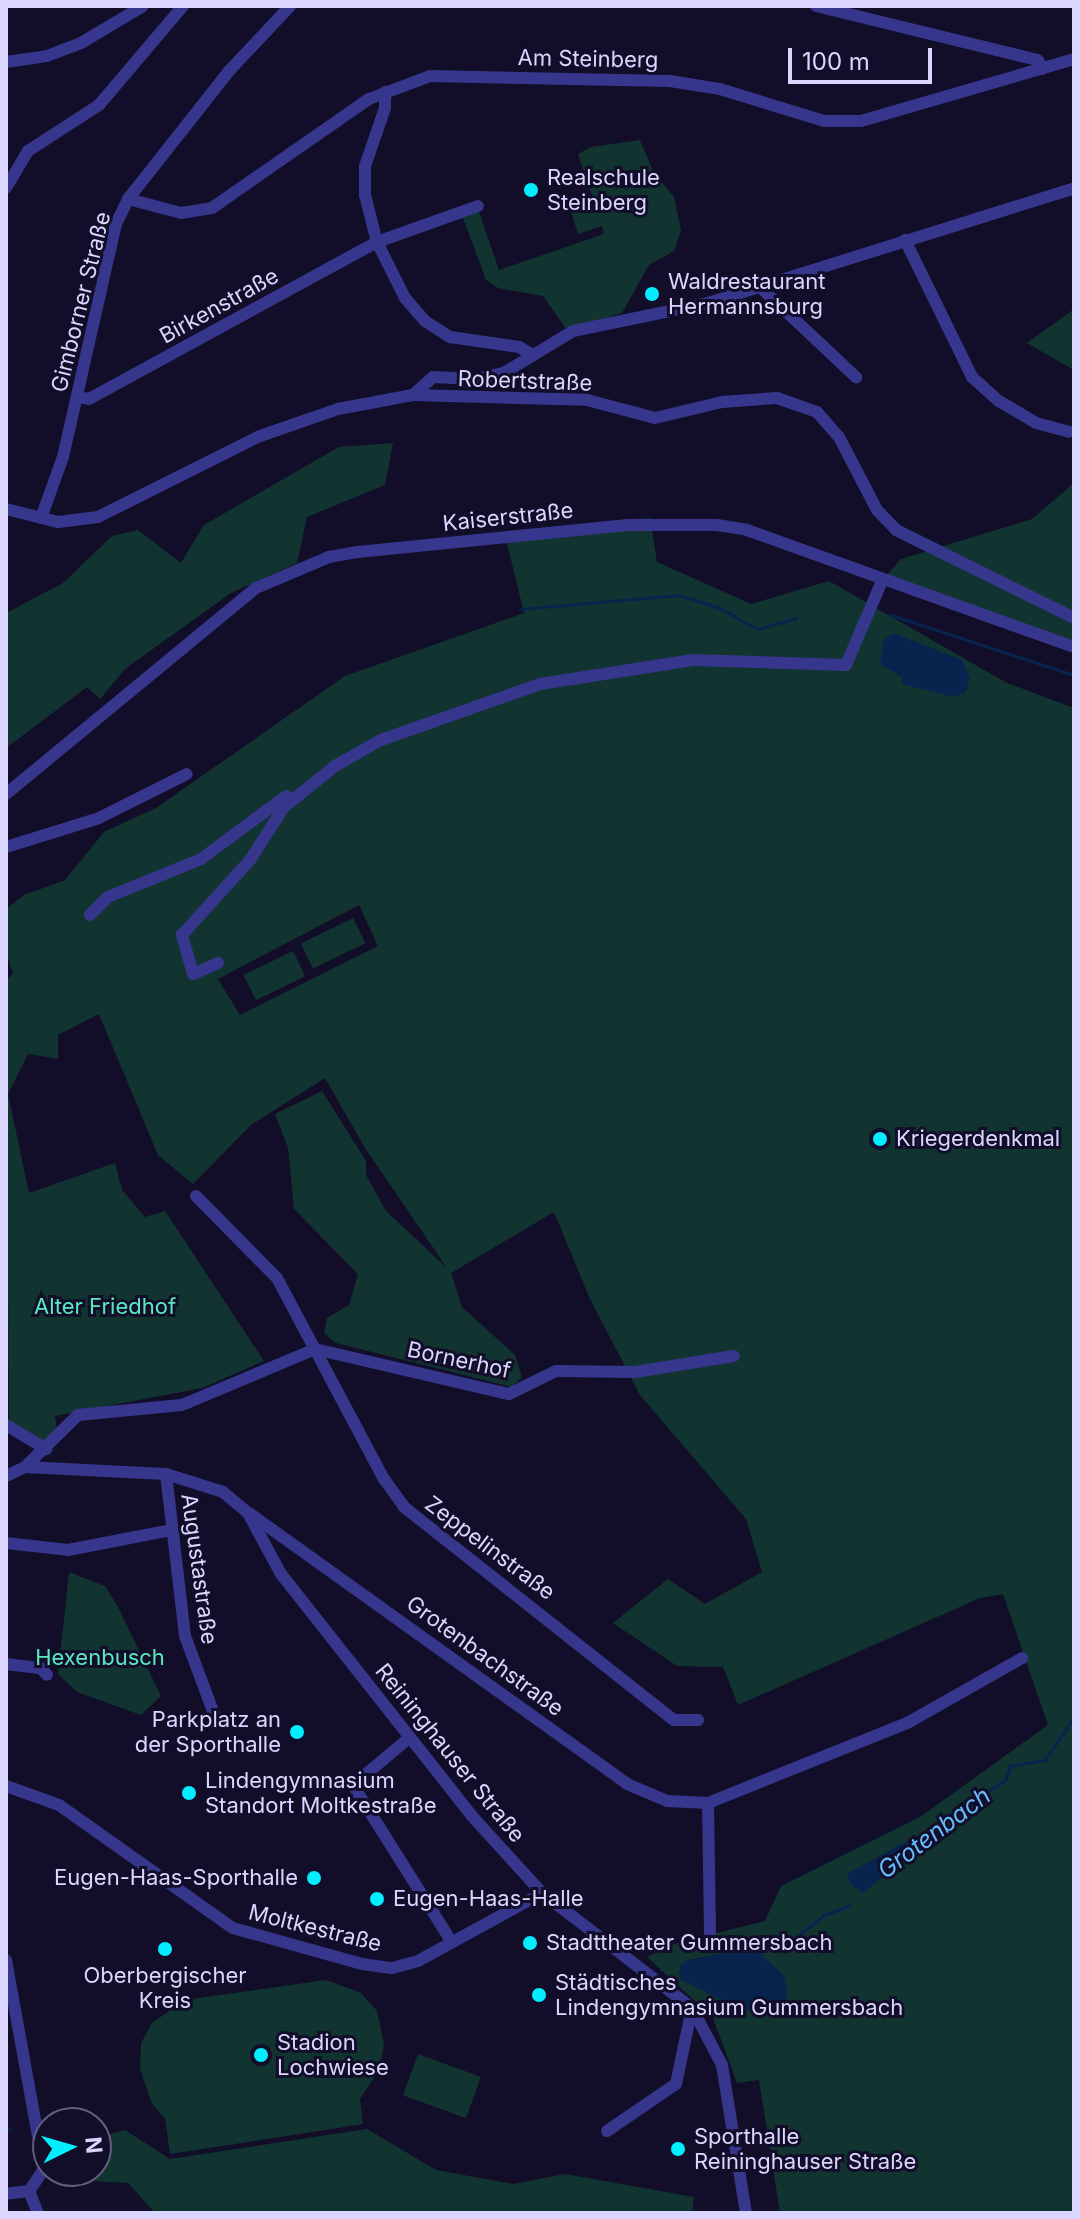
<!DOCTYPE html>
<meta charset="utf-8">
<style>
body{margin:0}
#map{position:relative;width:1080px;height:2219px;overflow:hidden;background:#120e29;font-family:Inter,sans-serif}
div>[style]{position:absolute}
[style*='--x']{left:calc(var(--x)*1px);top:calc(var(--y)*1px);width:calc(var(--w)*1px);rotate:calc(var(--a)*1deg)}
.green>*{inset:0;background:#113431;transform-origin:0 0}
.water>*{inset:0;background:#08244e}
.stream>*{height:3px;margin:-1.5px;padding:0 1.5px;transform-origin:1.5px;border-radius:1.5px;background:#08244e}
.minor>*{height:12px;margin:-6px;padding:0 6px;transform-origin:6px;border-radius:6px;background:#36368c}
.dots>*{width:22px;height:22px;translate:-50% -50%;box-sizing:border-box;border:4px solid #120e29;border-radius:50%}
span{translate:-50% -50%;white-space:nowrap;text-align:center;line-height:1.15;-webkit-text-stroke:6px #120e29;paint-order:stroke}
.street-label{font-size:22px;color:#dad6ff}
.poi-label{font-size:22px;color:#dad6ff}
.left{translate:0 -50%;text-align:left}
.right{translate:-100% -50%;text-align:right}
.park-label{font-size:22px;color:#58e9c0}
.water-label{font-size:24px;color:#64bcff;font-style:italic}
.frame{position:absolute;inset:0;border:8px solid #dad6ff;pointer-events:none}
.north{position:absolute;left:32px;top:2107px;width:80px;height:80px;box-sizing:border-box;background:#120e29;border:2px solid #625e7f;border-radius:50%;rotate:85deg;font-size:22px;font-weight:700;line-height:32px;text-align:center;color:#dad6ff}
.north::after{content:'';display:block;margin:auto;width:28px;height:36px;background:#02edff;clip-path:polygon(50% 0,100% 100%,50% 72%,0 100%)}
.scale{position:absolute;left:788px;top:48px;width:144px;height:36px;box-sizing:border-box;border:4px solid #dad6ff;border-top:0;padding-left:10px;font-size:24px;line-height:28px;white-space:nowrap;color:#dad6ff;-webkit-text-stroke:6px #120e29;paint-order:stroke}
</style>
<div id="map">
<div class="green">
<div style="clip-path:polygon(640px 140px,654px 173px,674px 197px,681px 230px,674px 251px,649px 265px,622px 313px,567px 330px,543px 296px,498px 288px,486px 280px,462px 215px,479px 212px,499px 270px,604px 234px,602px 226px,578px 234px,569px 205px,592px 196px,578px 154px,591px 147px)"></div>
<div style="clip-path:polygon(1074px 309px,1074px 370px,1027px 343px)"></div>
<div style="clip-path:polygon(393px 443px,385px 485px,307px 517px,297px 563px,231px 593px,125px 669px,100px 699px,87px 687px,6px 748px,6px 613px,63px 583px,112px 536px,138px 530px,181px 563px,204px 525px,339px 447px)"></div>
<div style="clip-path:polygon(1074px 483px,1074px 647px,882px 581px,901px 559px,1032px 519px)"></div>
<div style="clip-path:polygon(evenodd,650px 518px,657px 562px,751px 604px,829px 581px,1007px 683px,1074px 708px,1074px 2213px,780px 2213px,759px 2080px,737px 2083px,713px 2018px,647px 1957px,677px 1943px,765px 1921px,781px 1886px,920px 1817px,1048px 1725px,1003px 1594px,980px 1598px,738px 1705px,723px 1667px,677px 1666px,613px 1623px,668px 1579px,705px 1604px,762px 1572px,746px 1519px,640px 1395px,590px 1299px,554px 1212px,451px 1273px,462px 1307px,515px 1355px,522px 1377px,512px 1387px,336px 1343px,324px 1333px,327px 1318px,349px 1305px,358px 1274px,294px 1209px,288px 1148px,275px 1114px,322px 1091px,366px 1161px,366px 1175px,386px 1211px,447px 1268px,365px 1148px,325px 1078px,251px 1125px,193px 1184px,158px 1155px,99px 1014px,58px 1035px,58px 1059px,28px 1054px,8px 1094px,29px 1193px,115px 1163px,122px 1190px,145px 1217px,165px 1211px,264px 1361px,202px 1388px,55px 1416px,58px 1436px,41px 1444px,9px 1427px,6px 982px,13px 973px,6px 954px,6px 909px,24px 895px,65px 880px,104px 832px,156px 808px,345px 676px,524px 613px,504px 531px,650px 518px,359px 905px,378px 946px,240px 1015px,218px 979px,359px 905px,650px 518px,738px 1951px,759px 1952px,787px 2002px,777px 2013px,763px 2015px,688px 1960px,738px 1951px)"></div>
<div style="left:353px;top:918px;width:28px;height:58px;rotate:64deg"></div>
<div style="left:293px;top:951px;width:28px;height:55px;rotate:64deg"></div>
<div style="clip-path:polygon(69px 1572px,105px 1586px,118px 1607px,161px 1696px,141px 1715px,77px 1692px,58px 1674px)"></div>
<div style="clip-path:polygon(326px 1980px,361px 1993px,377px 2011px,384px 2043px,380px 2068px,360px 2099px,363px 2124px,170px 2154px,165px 2118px,152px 2104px,140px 2069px,141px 2043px,152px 2023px,185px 2000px)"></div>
<div style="left:418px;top:2054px;width:67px;height:44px;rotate:20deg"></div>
<div style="clip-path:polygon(367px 2129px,436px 2170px,513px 2184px,565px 2174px,694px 2197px,692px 2213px,155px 2213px,128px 2183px,48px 2179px,49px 2171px,96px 2171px,96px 2138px,125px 2130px,170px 2159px)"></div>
</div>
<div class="water">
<div style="clip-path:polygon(893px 633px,962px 660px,970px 678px,966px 692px,954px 697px,902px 684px,902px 677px,880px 664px,884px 640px)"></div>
<div style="clip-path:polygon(910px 1839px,918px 1849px,863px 1893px,850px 1884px,847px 1874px)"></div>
<div style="clip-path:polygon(738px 1951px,759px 1952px,785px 1977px,788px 2002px,777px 2013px,763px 2015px,730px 2004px,679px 1979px,680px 1965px,688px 1960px)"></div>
</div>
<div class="stream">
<div style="--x:520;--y:609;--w:160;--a:-5"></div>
<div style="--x:679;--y:595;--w:43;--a:17.6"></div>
<div style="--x:720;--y:608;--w:43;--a:29.6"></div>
<div style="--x:757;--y:629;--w:41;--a:-15.8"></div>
<div style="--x:891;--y:615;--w:193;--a:18.2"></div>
<div style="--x:914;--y:1848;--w:54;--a:-31.3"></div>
<div style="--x:960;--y:1820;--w:16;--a:-68"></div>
<div style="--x:966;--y:1805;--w:46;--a:-32.7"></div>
<div style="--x:1005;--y:1780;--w:15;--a:-70"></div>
<div style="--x:1010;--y:1766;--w:36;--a:-10"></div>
<div style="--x:1045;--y:1760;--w:52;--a:-56"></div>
<div style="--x:800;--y:1934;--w:31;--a:-38"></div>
<div style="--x:824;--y:1915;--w:27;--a:-20"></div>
<div style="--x:6;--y:2130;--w:4;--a:-14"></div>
</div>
<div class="minor">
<div style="--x:816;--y:6;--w:228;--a:13.7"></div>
<div style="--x:1038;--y:60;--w:10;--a:66"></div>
<div style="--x:6;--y:62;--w:41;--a:-8.3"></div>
<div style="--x:47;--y:56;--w:36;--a:-21"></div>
<div style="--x:81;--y:43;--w:72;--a:-30.8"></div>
<div style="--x:385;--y:92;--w:16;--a:90"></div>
<div style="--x:385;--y:108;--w:61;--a:109"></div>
<div style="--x:365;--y:166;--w:29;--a:90"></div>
<div style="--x:365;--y:195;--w:49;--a:75.7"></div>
<div style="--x:377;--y:242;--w:63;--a:63.4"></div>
<div style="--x:405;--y:298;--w:30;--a:49"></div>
<div style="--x:425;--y:321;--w:30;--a:33"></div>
<div style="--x:450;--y:337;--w:70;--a:8.2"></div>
<div style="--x:519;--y:347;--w:14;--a:30"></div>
<div style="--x:6;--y:188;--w:43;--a:-59.3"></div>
<div style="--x:28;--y:151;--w:85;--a:-32.9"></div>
<div style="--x:99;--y:105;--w:130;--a:-49.7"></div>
<div style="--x:128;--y:199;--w:55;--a:14.8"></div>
<div style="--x:181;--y:213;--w:31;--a:-9"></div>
<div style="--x:212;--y:208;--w:191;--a:-34.8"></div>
<div style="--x:369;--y:99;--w:65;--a:-20.7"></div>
<div style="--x:430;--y:76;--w:240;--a:1.2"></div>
<div style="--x:670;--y:81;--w:51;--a:9.1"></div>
<div style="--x:720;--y:89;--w:109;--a:17.1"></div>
<div style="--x:824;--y:121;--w:37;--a:0"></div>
<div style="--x:861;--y:121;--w:222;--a:-16.2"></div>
<div style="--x:905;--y:240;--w:153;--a:63.9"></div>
<div style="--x:972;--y:377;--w:36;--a:42"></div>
<div style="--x:999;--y:401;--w:43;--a:30.7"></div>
<div style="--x:1036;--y:423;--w:34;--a:15"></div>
<div style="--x:760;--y:287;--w:132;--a:43.2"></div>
<div style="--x:413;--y:395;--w:27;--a:-42"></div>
<div style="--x:433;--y:377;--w:42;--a:2.7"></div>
<div style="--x:475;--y:379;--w:30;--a:-12"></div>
<div style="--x:504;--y:373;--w:81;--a:-31.3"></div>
<div style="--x:573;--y:331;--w:138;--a:-11.7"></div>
<div style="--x:708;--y:303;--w:384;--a:-17.4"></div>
<div style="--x:78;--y:397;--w:11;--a:10"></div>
<div style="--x:89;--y:399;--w:328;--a:-28.6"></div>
<div style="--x:377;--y:242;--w:107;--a:-19.6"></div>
<div style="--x:6;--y:509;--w:54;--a:14"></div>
<div style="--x:58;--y:522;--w:40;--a:-7.1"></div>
<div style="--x:98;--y:517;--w:181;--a:-26.6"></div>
<div style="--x:260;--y:436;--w:83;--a:-19.1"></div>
<div style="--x:338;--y:409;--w:76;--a:-10.6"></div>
<div style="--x:413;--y:395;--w:174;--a:1.6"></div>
<div style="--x:587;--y:400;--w:70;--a:14.8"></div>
<div style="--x:655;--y:418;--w:69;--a:-13.4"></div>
<div style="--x:722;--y:402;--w:55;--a:-4.2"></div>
<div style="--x:777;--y:398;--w:42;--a:19.3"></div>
<div style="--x:817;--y:412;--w:33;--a:49"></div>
<div style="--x:839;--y:437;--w:82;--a:62.5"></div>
<div style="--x:877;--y:510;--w:28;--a:46"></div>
<div style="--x:896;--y:530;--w:199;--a:26.3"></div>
<div style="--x:41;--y:518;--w:65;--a:-70.2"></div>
<div style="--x:63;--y:457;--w:239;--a:-77.2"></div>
<div style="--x:116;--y:224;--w:28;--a:-64"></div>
<div style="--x:128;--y:199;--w:164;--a:-51.7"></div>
<div style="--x:230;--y:70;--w:88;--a:-46.8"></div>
<div style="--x:6;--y:794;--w:324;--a:-39.5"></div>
<div style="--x:256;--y:588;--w:79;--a:-23"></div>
<div style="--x:329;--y:557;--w:29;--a:-10"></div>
<div style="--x:358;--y:552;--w:271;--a:-5.7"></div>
<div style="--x:628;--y:525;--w:89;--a:0"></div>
<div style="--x:717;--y:525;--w:30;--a:9"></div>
<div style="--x:747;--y:530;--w:347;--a:19.7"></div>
<div style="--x:6;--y:847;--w:97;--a:-17.3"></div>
<div style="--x:99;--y:818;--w:98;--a:-26.6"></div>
<div style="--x:90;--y:915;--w:25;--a:-45"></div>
<div style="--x:108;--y:897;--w:100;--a:-22.2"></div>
<div style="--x:201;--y:859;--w:106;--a:-36.5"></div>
<div style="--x:218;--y:963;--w:27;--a:156"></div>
<div style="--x:193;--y:974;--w:41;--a:-105.8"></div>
<div style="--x:182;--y:935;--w:101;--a:-47.8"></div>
<div style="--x:250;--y:860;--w:63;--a:-57.3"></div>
<div style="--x:284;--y:807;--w:65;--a:-38.8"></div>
<div style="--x:335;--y:766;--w:53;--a:-29.5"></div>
<div style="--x:381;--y:740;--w:169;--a:-19.4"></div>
<div style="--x:540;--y:684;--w:155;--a:-8.9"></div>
<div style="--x:693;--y:660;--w:153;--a:1.9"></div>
<div style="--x:846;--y:665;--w:91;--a:-66.8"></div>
<div style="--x:196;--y:1196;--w:115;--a:45.4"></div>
<div style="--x:277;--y:1278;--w:228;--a:62"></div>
<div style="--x:384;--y:1479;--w:34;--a:54"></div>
<div style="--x:404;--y:1507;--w:344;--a:38.3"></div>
<div style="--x:674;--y:1720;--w:24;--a:0"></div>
<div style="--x:6;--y:1425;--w:47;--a:31"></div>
<div style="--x:25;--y:1467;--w:74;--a:-44.5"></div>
<div style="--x:78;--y:1415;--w:104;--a:-5.5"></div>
<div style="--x:182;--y:1405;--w:144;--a:-22.8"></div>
<div style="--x:315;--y:1349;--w:199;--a:13.1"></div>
<div style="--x:509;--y:1394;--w:52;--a:-26.1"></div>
<div style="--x:556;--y:1371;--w:79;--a:0.7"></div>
<div style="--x:635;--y:1372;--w:100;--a:-9.2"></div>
<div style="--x:166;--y:1474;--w:163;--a:83.3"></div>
<div style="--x:185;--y:1636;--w:83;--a:69.6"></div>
<div style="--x:6;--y:1476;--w:21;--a:-25"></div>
<div style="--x:25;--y:1467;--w:141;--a:2.8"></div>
<div style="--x:166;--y:1474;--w:60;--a:17.5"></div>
<div style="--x:223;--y:1492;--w:33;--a:40"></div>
<div style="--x:248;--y:1513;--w:69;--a:61.6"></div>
<div style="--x:281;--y:1574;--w:307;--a:51.7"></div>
<div style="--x:471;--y:1815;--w:105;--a:47.7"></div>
<div style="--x:542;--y:1893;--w:189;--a:37.5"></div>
<div style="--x:692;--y:2008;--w:64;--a:62.2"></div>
<div style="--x:722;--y:2065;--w:150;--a:80.8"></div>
<div style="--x:249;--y:1513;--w:465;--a:35.6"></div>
<div style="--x:627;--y:1784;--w:43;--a:23"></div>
<div style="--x:667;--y:1801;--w:41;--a:2.8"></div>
<div style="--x:708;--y:1803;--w:217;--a:-21.9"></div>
<div style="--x:909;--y:1722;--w:130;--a:-29.5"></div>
<div style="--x:6;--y:1543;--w:62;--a:6.4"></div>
<div style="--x:68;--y:1550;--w:106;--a:-10.9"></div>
<div style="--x:6;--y:1664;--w:35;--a:7"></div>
<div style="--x:41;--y:1668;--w:9;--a:49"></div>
<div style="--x:409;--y:1738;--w:67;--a:139.9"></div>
<div style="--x:358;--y:1781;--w:9;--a:103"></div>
<div style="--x:356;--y:1790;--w:178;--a:57.8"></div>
<div style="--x:6;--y:1786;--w:56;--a:19.7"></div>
<div style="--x:59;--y:1805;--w:213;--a:35.3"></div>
<div style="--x:233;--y:1928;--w:134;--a:15.6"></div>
<div style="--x:362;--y:1964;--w:30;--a:8"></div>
<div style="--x:392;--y:1968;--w:27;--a:-15"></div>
<div style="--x:418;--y:1961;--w:141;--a:-28.7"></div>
<div style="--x:708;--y:1803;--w:132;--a:89.1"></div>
<div style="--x:6;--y:1960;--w:212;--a:79.7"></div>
<div style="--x:44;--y:2169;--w:27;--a:124"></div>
<div style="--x:29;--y:2191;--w:23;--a:173"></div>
<div style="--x:607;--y:2131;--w:83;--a:-34.3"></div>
<div style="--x:676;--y:2084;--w:78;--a:-78.1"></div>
<div style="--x:29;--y:2191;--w:24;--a:68"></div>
</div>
<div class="dots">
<div style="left:531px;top:190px;background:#02edff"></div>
<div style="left:652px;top:294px;background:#02edff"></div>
<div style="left:880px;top:1139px;background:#02edff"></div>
<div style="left:297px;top:1732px;background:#02edff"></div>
<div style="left:189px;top:1793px;background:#02edff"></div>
<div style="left:314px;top:1878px;background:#02edff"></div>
<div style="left:377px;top:1899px;background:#02edff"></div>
<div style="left:530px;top:1943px;background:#02edff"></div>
<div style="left:165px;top:1949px;background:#02edff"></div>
<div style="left:539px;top:1995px;background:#02edff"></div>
<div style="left:261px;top:2055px;background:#02edff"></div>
<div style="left:678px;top:2149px;background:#02edff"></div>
</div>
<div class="street-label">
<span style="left:588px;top:59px;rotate:1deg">Am Steinberg</span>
<span style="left:81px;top:302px;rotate:-76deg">Gimborner Straße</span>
<span style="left:219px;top:306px;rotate:-29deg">Birkenstraße</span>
<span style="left:525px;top:381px;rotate:2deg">Robertstraße</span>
<span style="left:508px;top:517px;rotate:-6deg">Kaiserstraße</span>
<span style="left:459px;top:1360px;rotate:12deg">Bornerhof</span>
<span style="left:490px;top:1548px;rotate:37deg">Zeppelinstraße</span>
<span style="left:199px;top:1569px;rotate:82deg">Augustastraße</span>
<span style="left:485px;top:1656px;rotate:36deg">Grotenbachstraße</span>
<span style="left:450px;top:1753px;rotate:51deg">Reininghauser Straße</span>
<span style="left:315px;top:1928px;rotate:14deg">Moltkestraße</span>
</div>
<div class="poi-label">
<span class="left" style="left:547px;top:190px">Realschule<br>Steinberg</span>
<span class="left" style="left:668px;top:294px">Waldrestaurant<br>Hermannsburg</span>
<span class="left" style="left:896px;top:1139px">Kriegerdenkmal</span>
<span class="right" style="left:281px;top:1732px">Parkplatz an<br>der Sporthalle</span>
<span class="left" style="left:205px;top:1793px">Lindengymnasium<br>Standort Moltkestraße</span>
<span class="right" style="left:298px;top:1878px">Eugen-Haas-Sporthalle</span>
<span class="left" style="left:393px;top:1899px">Eugen-Haas-Halle</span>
<span class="left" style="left:546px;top:1943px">Stadttheater Gummersbach</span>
<span style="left:165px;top:1988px">Oberbergischer<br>Kreis</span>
<span class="left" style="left:555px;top:1995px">Städtisches<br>Lindengymnasium Gummersbach</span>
<span class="left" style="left:277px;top:2055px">Stadion<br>Lochwiese</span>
<span class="left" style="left:694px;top:2149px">Sporthalle<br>Reininghauser Straße</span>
</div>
<div class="park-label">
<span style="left:105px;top:1307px">Alter Friedhof</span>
<span style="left:100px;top:1658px">Hexenbusch</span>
</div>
<div class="water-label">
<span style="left:934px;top:1833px;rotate:-37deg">Grotenbach</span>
</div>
<div class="frame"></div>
<div class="north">N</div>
<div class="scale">100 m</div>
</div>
